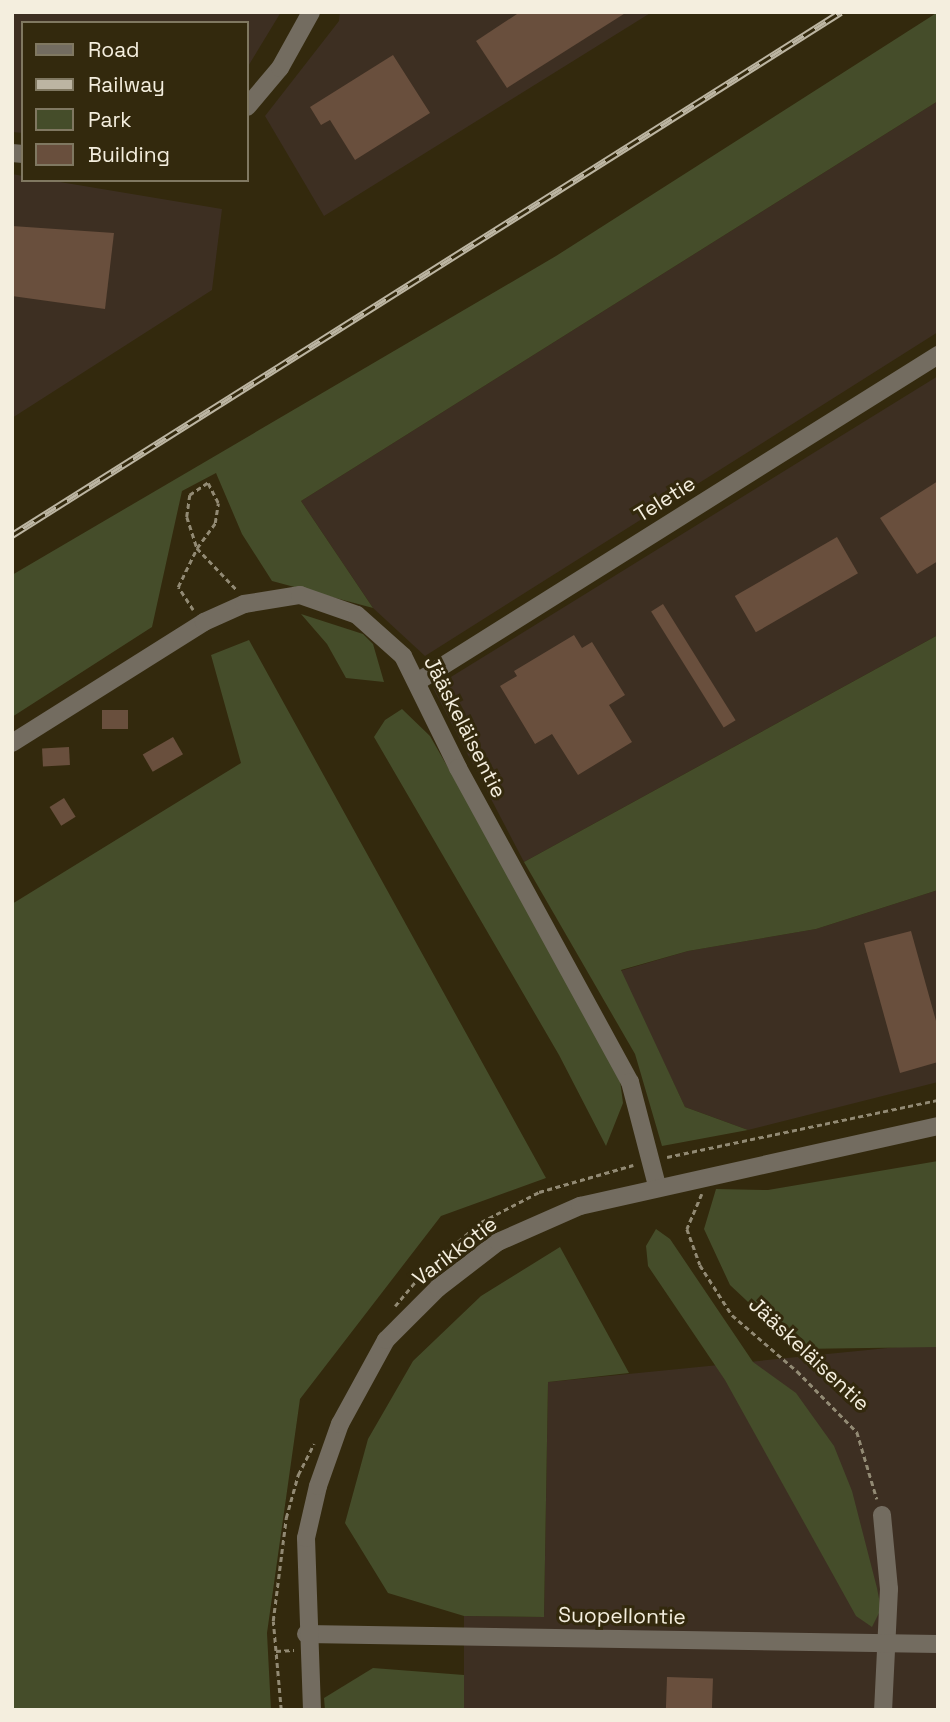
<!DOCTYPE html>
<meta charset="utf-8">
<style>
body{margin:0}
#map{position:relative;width:950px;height:1722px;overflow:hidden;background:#33290d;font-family:"Space Grotesk",sans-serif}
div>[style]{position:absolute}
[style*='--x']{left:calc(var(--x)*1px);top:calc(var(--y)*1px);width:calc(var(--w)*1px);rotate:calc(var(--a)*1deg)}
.industrial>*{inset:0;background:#3d2f22}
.green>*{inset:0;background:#454d2a}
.building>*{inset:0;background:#694f3d;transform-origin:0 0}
.path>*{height:2.5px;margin-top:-1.25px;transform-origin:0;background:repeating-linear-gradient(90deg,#928a74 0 5px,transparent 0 8.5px)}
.minor>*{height:18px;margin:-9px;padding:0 9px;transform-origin:9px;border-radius:9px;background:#736c60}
.rail>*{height:7px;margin-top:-3.5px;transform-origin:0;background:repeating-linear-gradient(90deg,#33290d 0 13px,#bcb5a2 0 26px);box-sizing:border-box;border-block:2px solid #bcb5a2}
span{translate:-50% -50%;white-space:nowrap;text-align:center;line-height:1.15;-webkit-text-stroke:6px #33290d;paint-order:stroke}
.street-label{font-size:21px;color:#f4eede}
.frame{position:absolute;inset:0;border:14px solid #f4eede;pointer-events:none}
.legend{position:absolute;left:21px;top:21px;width:228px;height:161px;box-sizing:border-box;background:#33290d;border:2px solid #807861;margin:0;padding:9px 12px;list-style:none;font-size:21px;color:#f4eede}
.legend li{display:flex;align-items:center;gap:14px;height:35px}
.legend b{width:35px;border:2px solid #807861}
</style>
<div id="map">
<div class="industrial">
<div style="clip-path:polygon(12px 12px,281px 12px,247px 68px,247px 23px,23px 23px,23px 133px,12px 132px)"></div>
<div style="clip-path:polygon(340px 12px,652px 12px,324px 216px,265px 116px,339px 21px)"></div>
<div style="clip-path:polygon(938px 101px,938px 332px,425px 656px,373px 608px,301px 501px)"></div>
<div style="clip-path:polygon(12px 174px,23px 176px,23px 180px,48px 180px,222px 209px,212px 290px,12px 418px)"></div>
<div style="clip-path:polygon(938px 376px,938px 635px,524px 862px,433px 688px)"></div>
<div style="clip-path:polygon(938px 890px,938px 1082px,748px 1130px,685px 1107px,620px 971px,688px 951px,816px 929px)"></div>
<div style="clip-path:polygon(938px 1343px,938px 1710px,464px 1710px,464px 1616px,544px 1617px,548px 1382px)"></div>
</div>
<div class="green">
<div style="clip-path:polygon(938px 12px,938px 101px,301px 501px,373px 608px,272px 581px,242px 534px,216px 473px,182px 491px,152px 627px,12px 717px,12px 575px,556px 256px)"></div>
<div style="clip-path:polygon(301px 614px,363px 634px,373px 644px,384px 682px,346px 678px,327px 644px)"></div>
<div style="clip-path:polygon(938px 635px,938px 890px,816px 929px,688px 951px,621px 970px,685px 1107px,748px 1130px,662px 1146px,635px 1054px,524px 862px)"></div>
<div style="clip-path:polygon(249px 640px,546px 1178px,441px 1216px,300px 1399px,267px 1633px,271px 1710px,12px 1710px,12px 904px,241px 763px,211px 655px)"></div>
<div style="clip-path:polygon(402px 709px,430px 736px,618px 1065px,623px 1103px,606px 1146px,559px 1055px,374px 737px,385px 720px)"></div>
<div style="clip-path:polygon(938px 1161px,938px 1347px,798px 1349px,730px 1285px,704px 1229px,716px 1189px,768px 1190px)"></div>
<div style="clip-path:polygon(656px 1229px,670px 1239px,753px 1362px,796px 1393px,834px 1446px,852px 1491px,877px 1588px,881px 1609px,872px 1627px,856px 1616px,725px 1380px,648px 1266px,646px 1246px)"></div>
<div style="clip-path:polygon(560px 1247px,629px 1373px,548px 1382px,544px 1617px,464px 1616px,388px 1593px,345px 1523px,368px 1439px,413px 1361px,481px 1296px)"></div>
<div style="clip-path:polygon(373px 1668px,464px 1675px,464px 1710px,325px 1710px,324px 1698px)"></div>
</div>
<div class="building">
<div style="clip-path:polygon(520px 12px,627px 12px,507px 88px,476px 41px)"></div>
<div style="clip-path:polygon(393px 55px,430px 113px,355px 160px,330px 120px,321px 125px,310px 107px)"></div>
<div style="clip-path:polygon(12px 226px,114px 233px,105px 309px,12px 296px)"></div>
<div style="clip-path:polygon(938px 481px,938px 561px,917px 574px,880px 518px)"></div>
<div style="left:837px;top:537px;width:42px;height:118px;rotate:60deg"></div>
<div style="left:663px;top:604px;width:137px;height:14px;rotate:58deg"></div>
<div style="clip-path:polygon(574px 635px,582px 648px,592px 642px,625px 695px,609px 705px,632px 742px,578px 775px,552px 734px,535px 744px,500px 686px,517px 676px,514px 671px)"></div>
<div style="left:102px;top:710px;width:26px;height:19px"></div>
<div style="left:173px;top:737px;width:20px;height:35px;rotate:60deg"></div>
<div style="left:69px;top:747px;width:18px;height:27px;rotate:87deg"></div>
<div style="left:64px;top:798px;width:22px;height:17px;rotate:58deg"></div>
<div style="clip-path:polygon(911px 931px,938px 1028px,938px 1062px,900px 1073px,864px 943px)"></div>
<div style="left:667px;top:1677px;width:46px;height:33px;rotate:2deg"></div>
</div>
<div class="path">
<div style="--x:193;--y:610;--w:27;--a:-123"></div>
<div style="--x:178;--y:587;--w:43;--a:-64"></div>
<div style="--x:197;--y:548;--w:31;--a:-54"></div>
<div style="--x:215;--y:523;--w:20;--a:-81"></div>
<div style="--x:218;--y:503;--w:22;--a:-117"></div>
<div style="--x:208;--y:483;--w:22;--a:146"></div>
<div style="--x:190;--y:495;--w:22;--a:98"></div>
<div style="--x:187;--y:517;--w:33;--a:72"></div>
<div style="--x:197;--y:548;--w:57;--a:46.4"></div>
<div style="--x:667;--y:1157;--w:277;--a:-11.9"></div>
<div style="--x:702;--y:1194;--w:38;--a:113"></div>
<div style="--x:687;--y:1229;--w:38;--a:70"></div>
<div style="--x:700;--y:1265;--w:59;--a:57.4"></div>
<div style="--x:732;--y:1315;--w:86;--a:40.7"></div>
<div style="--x:797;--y:1371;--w:86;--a:45.5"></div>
<div style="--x:857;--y:1432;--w:70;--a:73.4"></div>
<div style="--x:395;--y:1306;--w:48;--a:-50"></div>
<div style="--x:426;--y:1269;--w:72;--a:-40.5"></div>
<div style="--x:481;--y:1222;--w:65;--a:-27.3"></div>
<div style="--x:539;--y:1192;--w:98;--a:-16"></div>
<div style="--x:276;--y:1651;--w:18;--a:-3"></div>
<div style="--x:281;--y:1710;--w:89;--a:-95.1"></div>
<div style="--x:273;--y:1621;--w:104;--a:-82.8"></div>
<div style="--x:286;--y:1518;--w:45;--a:-74.4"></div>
<div style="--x:298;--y:1475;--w:35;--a:-63"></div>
</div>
<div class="minor">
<div style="--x:247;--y:107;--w:51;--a:-49.8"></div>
<div style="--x:280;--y:68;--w:64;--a:-61"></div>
<div style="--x:12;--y:153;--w:11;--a:5"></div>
<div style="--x:417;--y:682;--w:615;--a:-32.11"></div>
<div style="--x:12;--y:743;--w:227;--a:-32.2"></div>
<div style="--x:204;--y:622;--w:44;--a:-24.2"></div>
<div style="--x:244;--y:604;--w:57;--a:-9.1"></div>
<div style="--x:300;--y:595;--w:60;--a:19.3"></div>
<div style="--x:357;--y:615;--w:62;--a:41.7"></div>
<div style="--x:403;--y:656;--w:125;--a:63.8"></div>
<div style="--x:458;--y:768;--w:358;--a:61.3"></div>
<div style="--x:630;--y:1082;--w:107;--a:75.4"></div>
<div style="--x:882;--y:1515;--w:74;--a:84.6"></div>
<div style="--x:889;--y:1589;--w:121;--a:92.8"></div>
<div style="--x:306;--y:1634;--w:632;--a:0.91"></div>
<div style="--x:312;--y:1710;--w:172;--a:-92"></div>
<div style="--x:306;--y:1538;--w:53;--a:-77"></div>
<div style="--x:318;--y:1486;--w:66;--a:-70.5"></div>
<div style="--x:340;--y:1424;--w:96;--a:-61.3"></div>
<div style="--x:386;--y:1340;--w:74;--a:-45"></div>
<div style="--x:438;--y:1288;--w:76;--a:-37.5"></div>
<div style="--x:498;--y:1242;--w:90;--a:-23.7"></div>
<div style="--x:580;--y:1206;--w:367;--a:-12.6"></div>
</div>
<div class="rail">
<div style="--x:12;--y:535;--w:980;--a:-32.25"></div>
</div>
<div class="street-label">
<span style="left:665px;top:499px;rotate:-32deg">Teletie</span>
<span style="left:465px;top:727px;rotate:63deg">Jääskeläisentie</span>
<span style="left:455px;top:1251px;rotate:-37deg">Varikkotie</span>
<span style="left:809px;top:1354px;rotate:43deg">Jääskeläisentie</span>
<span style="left:622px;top:1616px;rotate:1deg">Suopellontie</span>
</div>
<div class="frame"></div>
<ul class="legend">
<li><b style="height:9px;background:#736c60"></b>Road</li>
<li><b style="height:9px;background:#bcb5a2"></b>Railway</li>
<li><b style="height:19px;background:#454d2a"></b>Park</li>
<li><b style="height:19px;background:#694f3d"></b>Building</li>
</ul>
</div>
